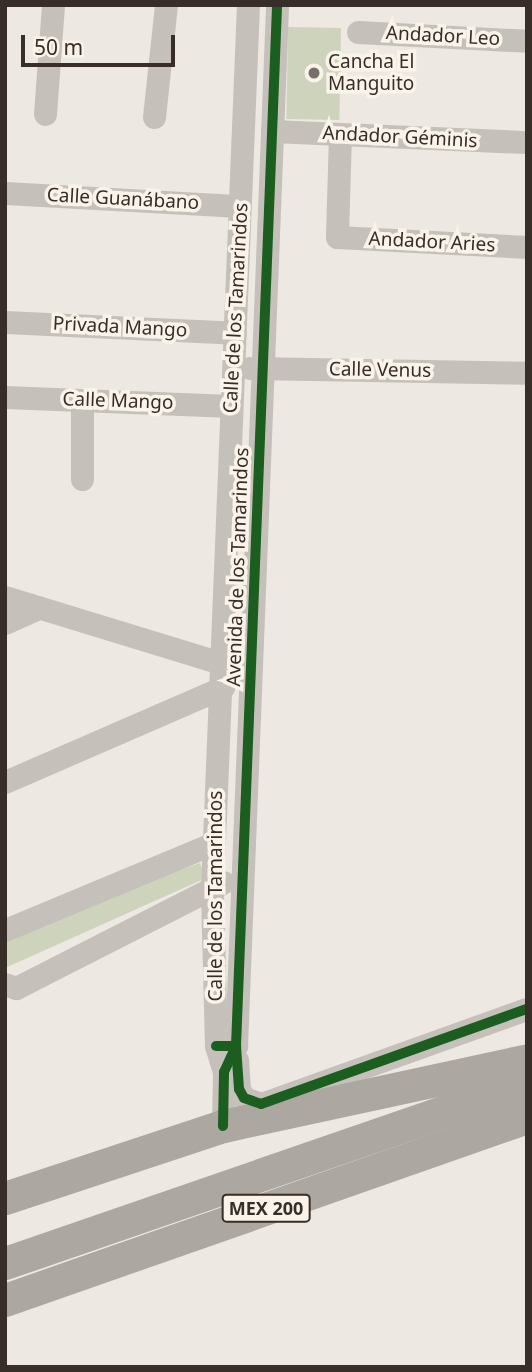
<!DOCTYPE html>
<meta charset="utf-8">
<style>
body{margin:0}
#map{position:relative;width:532px;height:1372px;overflow:hidden;background:#ede8e2;font-family:"Noto Sans",sans-serif}
div>[style]{position:absolute}
[style*='--x']{left:calc(var(--x)*1px);top:calc(var(--y)*1px);width:calc(var(--w)*1px);rotate:calc(var(--a)*1deg)}
.green>*{inset:0;background:#ced3bc;transform-origin:0 0}
.minor>*{height:23px;margin:-11.5px;padding:0 11.5px;transform-origin:11.5px;border-radius:11.5px;background:#c6c0bb}
.highway>*{height:33px;margin:-16.5px;padding:0 16.5px;transform-origin:16.5px;border-radius:16.5px;background:#aca7a1}
.cycleway>*{height:10px;margin:-5px;padding:0 5px;transform-origin:5px;border-radius:5px;background:#1b5e20}
.dots>*{width:19px;height:19px;translate:-50% -50%;box-sizing:border-box;border:4px solid #faf3ea;border-radius:50%}
span{translate:-50% -50%;white-space:nowrap;text-align:center;line-height:1.15;-webkit-text-stroke:7px #faf3ea;paint-order:stroke}
.shield-label span{padding:2px 5px;background:#faf3ea;border:2px solid;border-radius:5px;-webkit-text-stroke-width:0}
.shield-label{font-size:18px;color:#372e29;font-weight:700}
.street-label{font-size:19px;color:#372e29}
.poi-label{font-size:19px;color:#372e29}
.left{translate:0 -50%;text-align:left}
.frame{position:absolute;inset:0;border:7px solid #372e29;pointer-events:none}
.scale{position:absolute;left:21px;top:35px;width:154px;height:32px;box-sizing:border-box;border:4px solid #372e29;border-top:0;padding-left:9px;font-size:21px;line-height:24px;white-space:nowrap;color:#372e29;-webkit-text-stroke:5px #faf3ea;paint-order:stroke}
</style>
<div id="map">
<div class="green">
<div style="left:288px;top:27px;width:53px;height:92px;rotate:1deg"></div>
<div style="clip-path:polygon(200px 863px,206px 878px,5px 968px,5px 933px)"></div>
</div>
<div class="minor">
<div style="--x:358;--y:32;--w:169;--a:3"></div>
<div style="--x:45;--y:114;--w:109;--a:-85.8"></div>
<div style="--x:154;--y:117;--w:113;--a:-83.9"></div>
<div style="--x:272;--y:131;--w:255;--a:2.5"></div>
<div style="--x:340;--y:134;--w:103;--a:91.7"></div>
<div style="--x:337;--y:237;--w:190;--a:3"></div>
<div style="--x:5;--y:193;--w:235;--a:3.2"></div>
<div style="--x:5;--y:322;--w:230;--a:2.7"></div>
<div style="--x:250;--y:368;--w:277;--a:1"></div>
<div style="--x:5;--y:397;--w:226;--a:2.3"></div>
<div style="--x:82;--y:400;--w:79;--a:90"></div>
<div style="--x:5;--y:597;--w:229;--a:17"></div>
<div style="--x:5;--y:623;--w:36;--a:-24"></div>
<div style="--x:5;--y:782;--w:238;--a:-23.5"></div>
<div style="--x:5;--y:930;--w:226;--a:-22.6"></div>
<div style="--x:5;--y:984;--w:12;--a:20"></div>
<div style="--x:16;--y:988;--w:233;--a:-27"></div>
<div style="--x:237;--y:1060;--w:29;--a:86"></div>
<div style="--x:239;--y:1089;--w:10;--a:61"></div>
<div style="--x:244;--y:1098;--w:18;--a:19"></div>
<div style="--x:261;--y:1104;--w:282;--a:-19.7"></div>
<div style="--x:224;--y:1072;--w:27;--a:-107"></div>
<div style="--x:216;--y:1046;--w:157;--a:-91.5"></div>
<div style="--x:212;--y:889;--w:885;--a:-87.67"></div>
<div style="--x:223;--y:1126;--w:54;--a:-88.9"></div>
<div style="--x:224;--y:1072;--w:29;--a:-65"></div>
<div style="--x:236;--y:1046;--w:1042;--a:-87.74"></div>
</div>
<div class="highway">
<div style="--x:5;--y:1198;--w:230;--a:-18.3"></div>
<div style="--x:223;--y:1126;--w:311;--a:-12.2"></div>
<div style="--x:5;--y:1263;--w:552;--a:-19.03"></div>
<div style="--x:5;--y:1300;--w:553;--a:-19.32"></div>
</div>
<div class="cycleway">
<div style="--x:216;--y:1046;--w:20;--a:0"></div>
<div style="--x:236;--y:1046;--w:43;--a:86"></div>
<div style="--x:239;--y:1089;--w:10;--a:61"></div>
<div style="--x:244;--y:1098;--w:18;--a:19"></div>
<div style="--x:261;--y:1104;--w:282;--a:-19.7"></div>
<div style="--x:223;--y:1126;--w:54;--a:-88.9"></div>
<div style="--x:224;--y:1072;--w:29;--a:-65"></div>
<div style="--x:236;--y:1046;--w:1042;--a:-87.74"></div>
</div>
<div class="dots">
<div style="left:314px;top:73px;background:#776f6a"></div>
</div>
<div class="shield-label">
<span style="left:266px;top:1208px">MEX 200</span>
</div>
<div class="street-label">
<span style="left:443px;top:36px;rotate:3deg">Andador Leo</span>
<span style="left:400px;top:137px;rotate:3deg">Andador Géminis</span>
<span style="left:123px;top:199px;rotate:3deg">Calle Guanábano</span>
<span style="left:432px;top:242px;rotate:3deg">Andador Aries</span>
<span style="left:236px;top:308px;rotate:-87deg">Calle de los Tamarindos</span>
<span style="left:120px;top:327px;rotate:3deg">Privada Mango</span>
<span style="left:380px;top:370px;rotate:1deg">Calle Venus</span>
<span style="left:118px;top:401px;rotate:2deg">Calle Mango</span>
<span style="left:238px;top:567px;rotate:-88deg">Avenida de los Tamarindos</span>
<span style="left:216px;top:896px;rotate:-90deg">Calle de los Tamarindos</span>
</div>
<div class="poi-label">
<span class="left" style="left:328px;top:73px">Cancha El<br>Manguito</span>
</div>
<div class="frame"></div>
<div class="scale">50 m</div>
</div>
